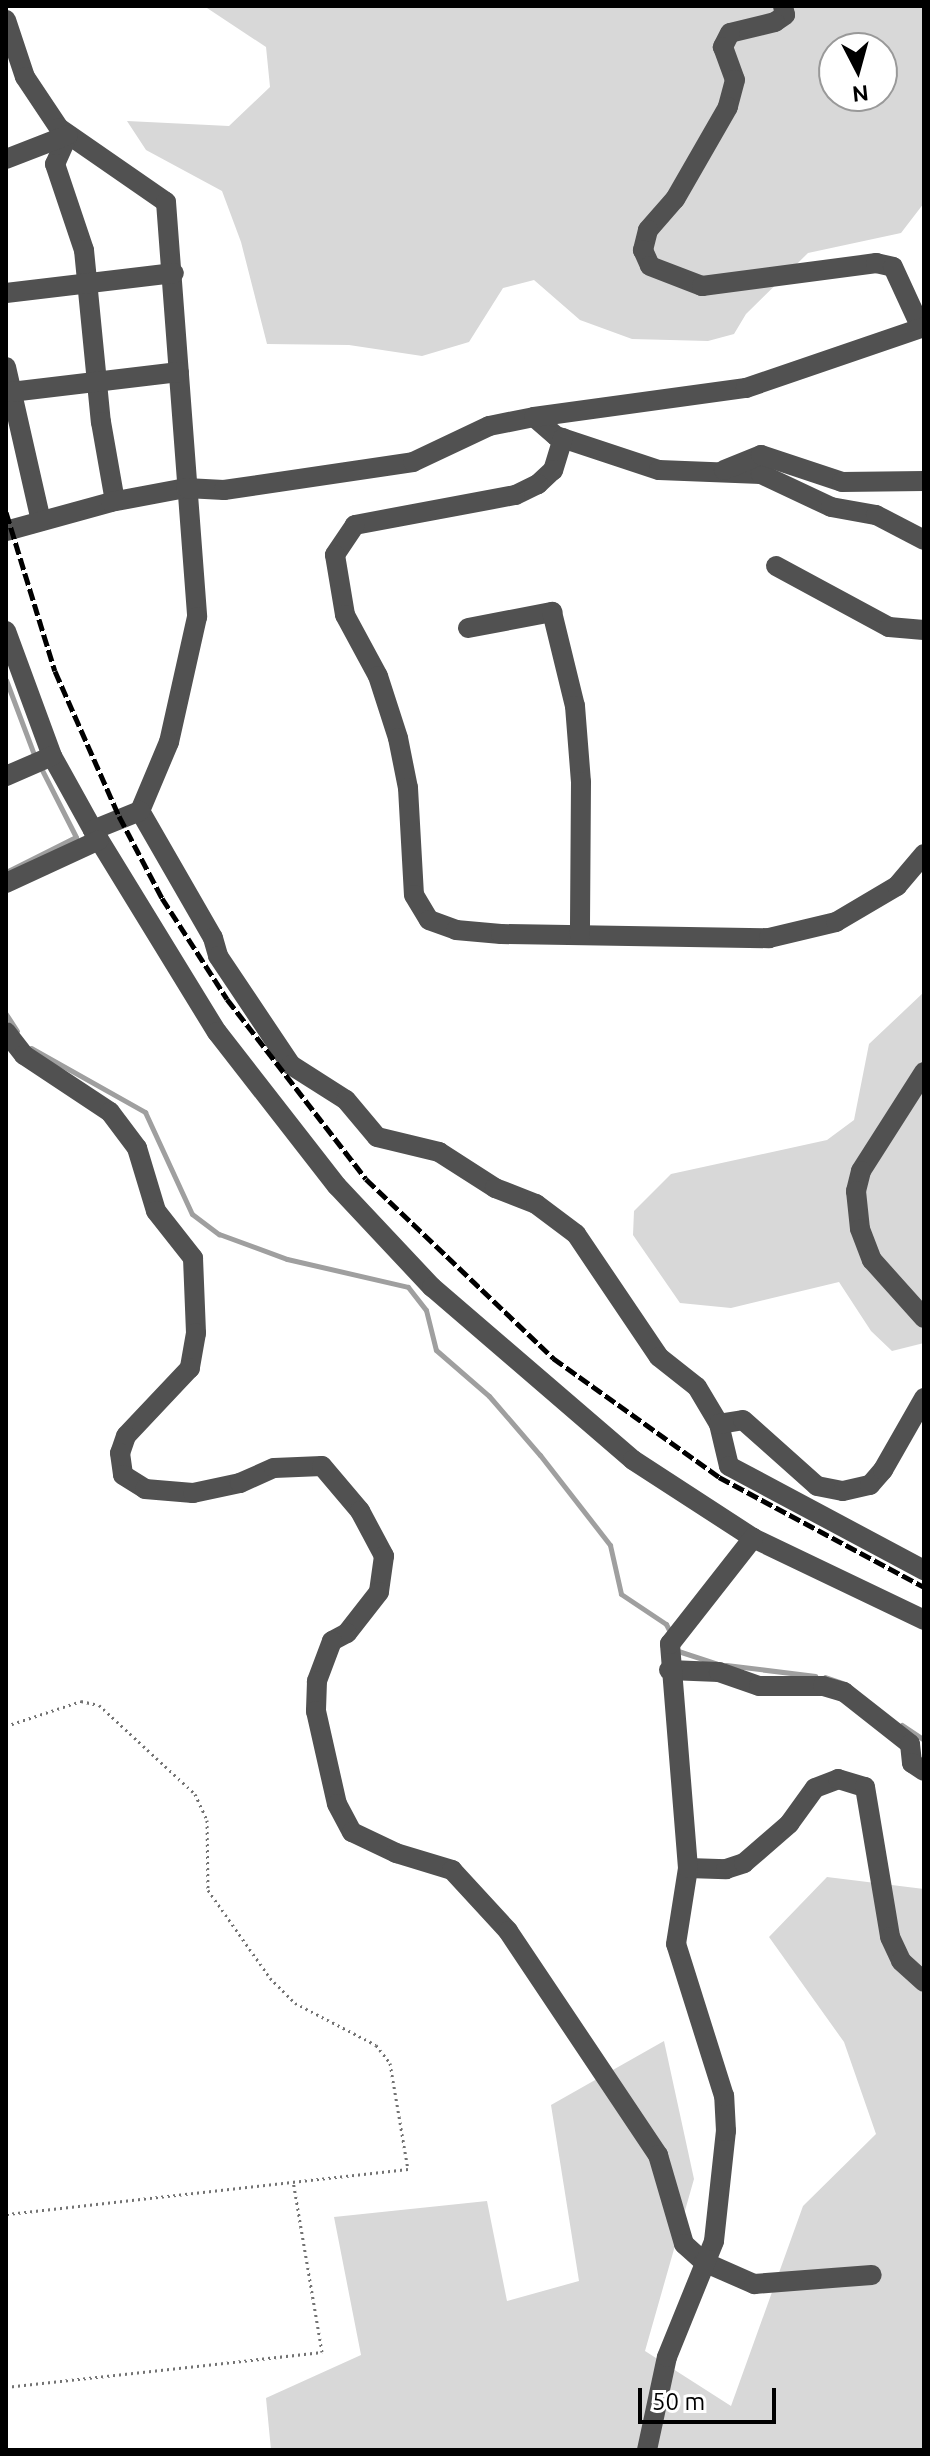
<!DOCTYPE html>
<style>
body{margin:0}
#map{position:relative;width:930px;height:2456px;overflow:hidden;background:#fff;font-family:Ubuntu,sans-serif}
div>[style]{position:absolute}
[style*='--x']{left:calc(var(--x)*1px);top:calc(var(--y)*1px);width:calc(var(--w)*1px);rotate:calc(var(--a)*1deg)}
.green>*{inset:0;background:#d8d8d8}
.stream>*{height:5px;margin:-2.5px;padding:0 2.5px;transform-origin:2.5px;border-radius:2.5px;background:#9f9f9f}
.path>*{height:3px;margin-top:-1.5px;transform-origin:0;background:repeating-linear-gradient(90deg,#737373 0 2px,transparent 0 6px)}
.minor>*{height:20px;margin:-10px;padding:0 10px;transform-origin:10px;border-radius:10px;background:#515151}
.rail>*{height:5px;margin-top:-2.5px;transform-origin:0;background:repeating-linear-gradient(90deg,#000 0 12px,transparent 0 16px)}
span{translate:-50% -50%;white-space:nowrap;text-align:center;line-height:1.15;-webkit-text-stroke:6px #fff;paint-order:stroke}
.frame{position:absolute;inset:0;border:8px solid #000;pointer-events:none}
.north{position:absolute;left:818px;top:32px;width:80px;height:80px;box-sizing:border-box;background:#fff;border:2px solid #999;border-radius:50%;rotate:174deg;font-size:22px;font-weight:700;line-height:32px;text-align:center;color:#000}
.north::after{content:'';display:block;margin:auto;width:28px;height:36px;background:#000;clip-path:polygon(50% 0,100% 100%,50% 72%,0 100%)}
.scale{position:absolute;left:638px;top:2388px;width:138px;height:36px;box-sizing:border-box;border:4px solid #000;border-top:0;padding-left:10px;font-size:24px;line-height:28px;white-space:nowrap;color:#000;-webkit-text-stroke:6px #fff;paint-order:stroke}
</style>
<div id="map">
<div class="green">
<div style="clip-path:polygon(evenodd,204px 6px,924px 6px,924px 203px,901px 233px,808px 253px,746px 314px,734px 334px,708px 341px,632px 339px,580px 320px,534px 280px,503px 288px,469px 342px,422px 356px,349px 345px,267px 344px,241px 242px,222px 191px,146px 150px,127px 121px,229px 126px,270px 87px,266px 47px,204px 6px,834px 48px,882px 48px,882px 96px,834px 96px,834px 48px)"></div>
<div style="clip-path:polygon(924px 992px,924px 1343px,892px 1351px,871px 1331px,839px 1282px,731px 1308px,680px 1303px,633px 1235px,634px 1211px,671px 1174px,827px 1140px,854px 1120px,869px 1044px)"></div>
<div style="clip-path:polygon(827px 1877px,924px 1889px,924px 2450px,271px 2450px,266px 2398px,361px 2355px,334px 2217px,487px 2201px,507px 2301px,579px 2281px,551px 2105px,664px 2041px,694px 2179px,645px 2351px,731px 2406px,803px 2206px,876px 2134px,844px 2042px,769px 1937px)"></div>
</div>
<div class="stream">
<div style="--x:6;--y:680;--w:85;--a:69.4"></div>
<div style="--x:6;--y:872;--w:78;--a:-26.6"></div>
<div style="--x:76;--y:837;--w:77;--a:-116.9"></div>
<div style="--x:6;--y:1014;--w:20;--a:57"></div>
<div style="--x:31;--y:1048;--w:131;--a:29.3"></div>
<div style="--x:145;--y:1112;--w:112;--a:65.3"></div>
<div style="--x:192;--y:1214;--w:34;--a:37"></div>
<div style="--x:219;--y:1234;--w:72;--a:20.2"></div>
<div style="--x:287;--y:1259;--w:124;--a:13"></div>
<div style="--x:408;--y:1287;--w:29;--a:52"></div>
<div style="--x:426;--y:1310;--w:41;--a:76"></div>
<div style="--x:436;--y:1350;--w:70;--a:41"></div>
<div style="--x:489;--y:1396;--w:78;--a:49.2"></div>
<div style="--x:540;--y:1455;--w:114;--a:52.1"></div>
<div style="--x:610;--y:1545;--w:50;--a:77.3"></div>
<div style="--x:621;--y:1594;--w:54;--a:33.7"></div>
<div style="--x:666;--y:1624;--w:11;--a:63"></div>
<div style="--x:678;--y:1651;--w:40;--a:18"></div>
<div style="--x:726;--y:1665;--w:90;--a:7"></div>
<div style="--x:825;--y:1677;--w:21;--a:19"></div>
<div style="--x:902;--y:1725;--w:27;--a:34"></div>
</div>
<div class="path">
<div style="--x:6;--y:1726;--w:79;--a:-18.4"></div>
<div style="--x:81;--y:1701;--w:18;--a:13"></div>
<div style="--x:99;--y:1705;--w:131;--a:42.8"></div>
<div style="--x:195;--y:1794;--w:29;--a:65"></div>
<div style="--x:207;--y:1820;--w:70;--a:89.2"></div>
<div style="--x:208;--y:1890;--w:108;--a:54.8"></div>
<div style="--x:270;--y:1978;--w:35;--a:45"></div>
<div style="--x:295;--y:2003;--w:91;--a:27.4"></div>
<div style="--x:376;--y:2045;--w:23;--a:52"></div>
<div style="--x:390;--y:2063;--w:108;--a:80.4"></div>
<div style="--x:408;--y:2169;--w:405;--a:173.6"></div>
<div style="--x:6;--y:2387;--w:318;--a:-6.3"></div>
<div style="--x:322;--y:2352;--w:174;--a:-99.6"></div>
</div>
<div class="minor">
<div style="--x:783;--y:6;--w:9;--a:77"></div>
<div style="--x:785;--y:15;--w:12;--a:145"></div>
<div style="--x:775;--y:22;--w:46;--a:166.3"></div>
<div style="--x:730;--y:33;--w:16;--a:117"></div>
<div style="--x:723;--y:47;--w:35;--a:70"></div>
<div style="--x:735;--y:80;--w:28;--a:105"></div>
<div style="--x:728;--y:107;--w:106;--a:119.9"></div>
<div style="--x:675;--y:199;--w:41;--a:131.1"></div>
<div style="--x:648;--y:230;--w:21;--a:104"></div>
<div style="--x:643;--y:250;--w:17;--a:66"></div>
<div style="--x:650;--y:266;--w:56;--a:21"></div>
<div style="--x:702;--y:286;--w:176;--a:-7.5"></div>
<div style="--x:876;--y:263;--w:17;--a:13"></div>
<div style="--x:893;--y:267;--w:67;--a:65.3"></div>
<div style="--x:6;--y:20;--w:60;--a:71.6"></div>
<div style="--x:25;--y:77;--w:61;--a:56.3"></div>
<div style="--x:59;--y:128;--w:130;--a:34.7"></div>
<div style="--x:166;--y:202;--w:416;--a:85.7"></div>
<div style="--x:197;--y:617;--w:128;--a:102.6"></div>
<div style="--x:169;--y:742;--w:75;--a:112.8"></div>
<div style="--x:68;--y:135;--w:32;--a:114"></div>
<div style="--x:55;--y:164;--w:91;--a:71.4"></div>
<div style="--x:84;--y:250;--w:173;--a:84.4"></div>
<div style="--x:101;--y:422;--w:80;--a:80"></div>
<div style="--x:6;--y:159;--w:66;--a:-21.2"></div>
<div style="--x:6;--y:293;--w:169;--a:-6.8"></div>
<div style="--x:6;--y:367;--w:158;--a:77.2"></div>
<div style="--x:11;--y:392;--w:169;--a:-6.8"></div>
<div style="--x:534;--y:417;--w:29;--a:41"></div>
<div style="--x:556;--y:436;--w:108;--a:18.3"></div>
<div style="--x:659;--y:470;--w:102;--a:2.2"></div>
<div style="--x:761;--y:474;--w:77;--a:25.2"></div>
<div style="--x:831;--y:507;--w:46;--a:10.1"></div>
<div style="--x:876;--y:515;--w:54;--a:27.5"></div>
<div style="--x:563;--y:438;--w:34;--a:107"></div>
<div style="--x:553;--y:470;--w:21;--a:137"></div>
<div style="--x:538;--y:484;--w:25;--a:154"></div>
<div style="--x:515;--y:495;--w:163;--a:169.4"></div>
<div style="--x:355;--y:525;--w:36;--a:124"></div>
<div style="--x:335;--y:555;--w:61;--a:80.5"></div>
<div style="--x:345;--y:615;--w:69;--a:61.6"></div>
<div style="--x:378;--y:676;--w:65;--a:72.1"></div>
<div style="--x:398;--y:738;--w:51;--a:78.7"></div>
<div style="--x:408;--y:788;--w:107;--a:86.8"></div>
<div style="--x:414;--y:895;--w:29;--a:59"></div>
<div style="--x:429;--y:920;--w:29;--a:20"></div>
<div style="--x:456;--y:930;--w:45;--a:5.1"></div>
<div style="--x:501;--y:934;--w:268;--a:0.9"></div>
<div style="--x:769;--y:938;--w:69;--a:-13.4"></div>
<div style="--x:836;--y:922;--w:71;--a:-30.5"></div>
<div style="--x:897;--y:886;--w:42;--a:-49.8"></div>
<div style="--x:724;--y:470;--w:40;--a:-22"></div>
<div style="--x:761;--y:455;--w:85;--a:18.4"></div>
<div style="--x:842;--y:482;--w:82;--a:-0.7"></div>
<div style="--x:6;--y:531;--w:109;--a:-15.4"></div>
<div style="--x:111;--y:502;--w:76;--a:-10.6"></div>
<div style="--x:186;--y:488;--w:38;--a:3"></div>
<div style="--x:224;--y:490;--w:191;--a:-8.4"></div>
<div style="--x:413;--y:462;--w:84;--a:-25.3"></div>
<div style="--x:489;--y:426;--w:46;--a:-11.3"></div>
<div style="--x:534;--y:417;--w:214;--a:-7.8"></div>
<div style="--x:746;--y:388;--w:188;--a:-18.9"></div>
<div style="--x:776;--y:566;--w:128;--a:28.4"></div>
<div style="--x:889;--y:627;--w:35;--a:5"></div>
<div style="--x:468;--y:628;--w:86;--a:-10.8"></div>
<div style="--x:552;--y:612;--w:97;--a:76.3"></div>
<div style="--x:575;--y:706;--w:76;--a:85.5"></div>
<div style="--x:581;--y:782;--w:153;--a:90.4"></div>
<div style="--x:6;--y:631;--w:133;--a:69.8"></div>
<div style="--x:52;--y:756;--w:85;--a:61"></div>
<div style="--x:93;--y:830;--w:237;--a:58.5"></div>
<div style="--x:217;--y:1032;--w:195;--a:52.1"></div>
<div style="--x:337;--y:1186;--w:139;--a:46.8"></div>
<div style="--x:432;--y:1287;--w:265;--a:40.7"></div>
<div style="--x:633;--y:1460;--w:143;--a:33"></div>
<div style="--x:753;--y:1538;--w:190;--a:25.6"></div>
<div style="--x:6;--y:776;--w:50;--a:-23.5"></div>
<div style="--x:140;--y:811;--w:146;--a:60.1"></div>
<div style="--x:213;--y:938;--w:19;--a:74"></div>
<div style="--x:218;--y:956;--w:131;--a:56.2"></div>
<div style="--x:291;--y:1065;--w:65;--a:32.5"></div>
<div style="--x:346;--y:1100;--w:48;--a:50"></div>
<div style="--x:377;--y:1137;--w:64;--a:13.6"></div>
<div style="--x:439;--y:1152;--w:67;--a:32.7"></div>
<div style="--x:495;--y:1188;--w:44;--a:21.3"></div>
<div style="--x:536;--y:1204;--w:50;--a:36.9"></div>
<div style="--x:576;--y:1234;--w:148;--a:56"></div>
<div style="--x:659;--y:1357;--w:48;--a:38.3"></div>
<div style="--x:697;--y:1387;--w:43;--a:59.3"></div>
<div style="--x:719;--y:1424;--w:43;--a:76.6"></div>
<div style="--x:729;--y:1466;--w:221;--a:28.1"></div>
<div style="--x:93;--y:830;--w:51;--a:-22"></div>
<div style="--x:6;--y:883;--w:102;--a:-24.8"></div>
<div style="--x:6;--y:1032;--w:29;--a:52"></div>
<div style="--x:24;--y:1055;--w:103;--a:33.5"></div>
<div style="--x:110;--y:1112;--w:45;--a:53.1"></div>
<div style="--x:137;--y:1148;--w:66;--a:73.2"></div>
<div style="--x:156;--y:1211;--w:60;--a:51.8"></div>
<div style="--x:193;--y:1258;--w:75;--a:87.7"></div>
<div style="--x:196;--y:1333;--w:36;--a:100"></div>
<div style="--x:190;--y:1368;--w:93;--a:133.3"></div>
<div style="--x:126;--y:1436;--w:18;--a:109"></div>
<div style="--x:120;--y:1453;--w:22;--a:82"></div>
<div style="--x:123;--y:1475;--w:26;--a:32"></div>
<div style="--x:145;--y:1489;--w:48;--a:4.8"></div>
<div style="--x:193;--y:1493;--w:48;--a:-12"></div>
<div style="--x:240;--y:1483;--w:37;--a:-24"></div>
<div style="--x:274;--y:1468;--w:48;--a:-2.4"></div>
<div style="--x:322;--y:1466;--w:59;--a:49.8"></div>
<div style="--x:360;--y:1511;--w:51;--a:61.9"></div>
<div style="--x:384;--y:1556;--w:36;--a:98"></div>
<div style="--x:379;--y:1592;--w:52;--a:128"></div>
<div style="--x:347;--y:1633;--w:17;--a:152"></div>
<div style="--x:332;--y:1641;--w:43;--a:110.6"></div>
<div style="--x:317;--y:1681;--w:30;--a:92"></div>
<div style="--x:316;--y:1711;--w:95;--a:77.3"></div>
<div style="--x:337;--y:1804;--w:32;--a:62"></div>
<div style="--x:352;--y:1832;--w:49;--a:25.5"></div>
<div style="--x:396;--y:1853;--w:59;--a:16.9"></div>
<div style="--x:452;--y:1870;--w:83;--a:47.4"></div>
<div style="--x:508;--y:1931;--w:270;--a:56.2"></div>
<div style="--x:658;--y:2155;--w:93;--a:73.7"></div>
<div style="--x:684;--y:2244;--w:27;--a:42"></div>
<div style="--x:704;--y:2262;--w:55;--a:23.7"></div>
<div style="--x:754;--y:2284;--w:118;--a:-4.4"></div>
<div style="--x:924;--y:1072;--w:117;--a:122.5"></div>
<div style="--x:861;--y:1171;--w:21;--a:104"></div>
<div style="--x:856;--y:1191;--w:38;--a:84"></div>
<div style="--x:860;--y:1229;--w:33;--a:69"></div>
<div style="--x:872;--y:1260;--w:78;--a:48.1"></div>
<div style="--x:719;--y:1424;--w:24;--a:-9"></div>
<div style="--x:743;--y:1420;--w:99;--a:41.7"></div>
<div style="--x:817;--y:1486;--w:26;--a:11"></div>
<div style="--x:843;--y:1491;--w:28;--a:-13"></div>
<div style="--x:870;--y:1485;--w:20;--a:-49"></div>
<div style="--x:883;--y:1470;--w:83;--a:-60.3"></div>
<div style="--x:669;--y:1670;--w:50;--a:2.3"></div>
<div style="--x:719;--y:1672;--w:42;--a:19.3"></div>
<div style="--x:759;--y:1686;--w:64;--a:0"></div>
<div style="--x:823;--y:1686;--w:22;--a:16"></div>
<div style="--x:844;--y:1692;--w:84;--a:38.2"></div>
<div style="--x:910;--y:1744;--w:19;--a:84"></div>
<div style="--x:912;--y:1763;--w:14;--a:34"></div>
<div style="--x:688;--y:1868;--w:38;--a:2"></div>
<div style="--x:726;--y:1869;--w:19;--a:-18"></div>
<div style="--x:744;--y:1863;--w:60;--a:-40.9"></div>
<div style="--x:789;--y:1824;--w:44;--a:-54.2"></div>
<div style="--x:815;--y:1788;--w:25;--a:-21"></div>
<div style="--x:838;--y:1779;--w:28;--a:17"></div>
<div style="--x:865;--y:1787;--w:152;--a:80.5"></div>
<div style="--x:890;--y:1937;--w:26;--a:65"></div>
<div style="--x:901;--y:1961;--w:31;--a:42"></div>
<div style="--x:647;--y:2450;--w:95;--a:-77.9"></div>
<div style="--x:667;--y:2357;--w:125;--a:-67.9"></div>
<div style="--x:714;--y:2241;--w:111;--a:-83.8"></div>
<div style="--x:726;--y:2131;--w:35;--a:-93"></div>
<div style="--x:724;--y:2096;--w:159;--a:-107.5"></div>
<div style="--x:676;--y:1944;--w:77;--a:-81"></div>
<div style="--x:688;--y:1868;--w:225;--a:-94.6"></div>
<div style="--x:670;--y:1644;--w:135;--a:-51.9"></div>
</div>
<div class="rail">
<div style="--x:6;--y:512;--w:166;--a:72.9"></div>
<div style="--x:55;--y:671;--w:158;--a:66.2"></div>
<div style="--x:119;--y:816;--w:93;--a:62.3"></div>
<div style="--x:162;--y:898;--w:120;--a:57.2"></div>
<div style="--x:227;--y:999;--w:227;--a:52.3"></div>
<div style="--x:366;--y:1179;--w:259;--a:43.7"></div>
<div style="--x:553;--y:1358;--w:204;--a:35.6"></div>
<div style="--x:719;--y:1477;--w:233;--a:28.2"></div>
</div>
<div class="frame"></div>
<div class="north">N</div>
<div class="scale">50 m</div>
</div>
